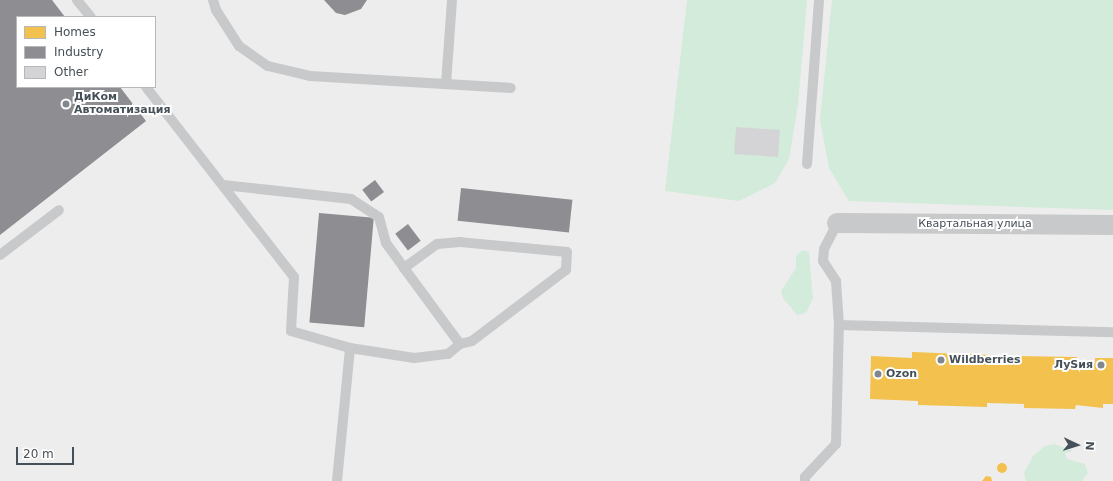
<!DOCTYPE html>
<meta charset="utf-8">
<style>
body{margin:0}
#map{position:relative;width:1113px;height:481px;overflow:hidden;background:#eeeded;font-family:"DejaVu Sans",sans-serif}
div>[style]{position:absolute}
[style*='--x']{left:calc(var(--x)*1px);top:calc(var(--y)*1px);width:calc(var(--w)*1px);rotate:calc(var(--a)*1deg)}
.green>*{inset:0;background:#d2ebda}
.homes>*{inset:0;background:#f2c14e}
.round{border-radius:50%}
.industry>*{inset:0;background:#8d8d92;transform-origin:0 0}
.building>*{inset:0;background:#d4d4d6;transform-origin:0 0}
.service>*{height:10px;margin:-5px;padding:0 5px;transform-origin:5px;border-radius:5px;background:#c7c9cb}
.minor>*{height:20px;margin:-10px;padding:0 10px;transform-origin:10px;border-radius:10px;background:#c7c9cb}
.dots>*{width:11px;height:11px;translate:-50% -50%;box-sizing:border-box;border:2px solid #fff;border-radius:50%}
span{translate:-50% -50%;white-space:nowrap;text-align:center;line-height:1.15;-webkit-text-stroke:4px #fff;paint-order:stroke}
.poi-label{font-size:11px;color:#465058;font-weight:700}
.left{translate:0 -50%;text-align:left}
.right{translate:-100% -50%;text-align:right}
.street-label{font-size:11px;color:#465058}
.legend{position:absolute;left:16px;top:16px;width:140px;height:72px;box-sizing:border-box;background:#fff;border:1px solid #b5b9bc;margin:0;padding:5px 7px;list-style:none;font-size:12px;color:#465058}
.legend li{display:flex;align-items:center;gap:8px;height:20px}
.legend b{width:20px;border:1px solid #b5b9bc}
.north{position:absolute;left:1057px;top:425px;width:40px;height:40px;-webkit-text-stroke:3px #fff;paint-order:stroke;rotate:94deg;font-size:11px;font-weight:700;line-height:16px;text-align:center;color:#465058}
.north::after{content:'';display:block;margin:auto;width:14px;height:18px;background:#465058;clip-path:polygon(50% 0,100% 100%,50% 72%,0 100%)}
.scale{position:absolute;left:16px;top:447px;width:58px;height:18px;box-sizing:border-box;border:2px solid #465058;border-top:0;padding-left:5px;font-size:12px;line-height:14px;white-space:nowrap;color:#465058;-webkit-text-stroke:3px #fff;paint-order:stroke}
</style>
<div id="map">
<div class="green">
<div style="clip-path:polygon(687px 0,807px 0,798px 105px,789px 159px,775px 183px,739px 201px,665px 191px)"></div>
<div style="clip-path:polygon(832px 0,1113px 0,1113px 210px,849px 201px,829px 168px,820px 120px)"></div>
<div style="clip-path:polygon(802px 250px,809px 252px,813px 298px,806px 313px,797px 315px,783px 298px,781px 291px,796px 268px,796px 256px)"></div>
<div style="clip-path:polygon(1054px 444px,1073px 451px,1065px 453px,1067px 459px,1085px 464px,1088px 473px,1082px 481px,1026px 481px,1024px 473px,1033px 456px,1045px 446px)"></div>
</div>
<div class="homes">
<div style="clip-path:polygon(912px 352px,991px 355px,991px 360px,1009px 360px,1009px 356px,1077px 357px,1077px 362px,1095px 363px,1095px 358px,1113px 358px,1113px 404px,1103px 404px,1103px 408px,1076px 405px,1075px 409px,1024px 408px,1024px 404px,987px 403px,987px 407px,918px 405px,918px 401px,870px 399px,871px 356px,912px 358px)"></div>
<div class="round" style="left:997px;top:463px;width:10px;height:10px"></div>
<div style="clip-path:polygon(986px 476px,991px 477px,992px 481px,982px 481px)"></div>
</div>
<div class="industry">
<div style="clip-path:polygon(0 0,52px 0,65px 17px,17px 17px,17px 87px,120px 87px,146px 121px,0 235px)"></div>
<div style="clip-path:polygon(324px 0,367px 0,361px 9px,345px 15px,336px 13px)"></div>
<div style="left:375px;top:180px;width:15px;height:16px;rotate:53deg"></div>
<div style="left:461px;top:188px;width:112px;height:33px;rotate:6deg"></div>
<div style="left:319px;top:213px;width:55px;height:110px;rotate:5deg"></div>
<div style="left:408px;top:224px;width:21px;height:16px;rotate:53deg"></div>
</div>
<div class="building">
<div style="left:736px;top:127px;width:44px;height:27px;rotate:4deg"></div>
</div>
<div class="service">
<div style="--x:77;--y:0;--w:22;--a:51"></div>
<div style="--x:213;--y:0;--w:10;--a:73"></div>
<div style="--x:216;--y:10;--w:43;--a:57.4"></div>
<div style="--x:239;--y:46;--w:35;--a:35"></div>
<div style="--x:268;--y:66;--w:43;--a:13.4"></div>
<div style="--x:310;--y:76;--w:201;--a:3.4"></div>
<div style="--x:446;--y:84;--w:84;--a:-85.9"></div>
<div style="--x:146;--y:87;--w:241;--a:52.1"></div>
<div style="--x:294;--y:277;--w:54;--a:93.2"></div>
<div style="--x:291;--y:331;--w:61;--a:16.1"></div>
<div style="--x:350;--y:348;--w:65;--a:8.9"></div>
<div style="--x:414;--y:358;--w:34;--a:-7"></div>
<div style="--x:448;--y:354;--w:16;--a:-40"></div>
<div style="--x:807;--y:164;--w:164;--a:-85.8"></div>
<div style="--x:223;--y:185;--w:129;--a:6.2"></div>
<div style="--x:351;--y:199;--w:33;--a:33"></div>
<div style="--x:379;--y:217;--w:27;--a:75"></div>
<div style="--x:386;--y:243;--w:31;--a:54"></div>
<div style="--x:404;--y:268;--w:94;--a:53.6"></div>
<div style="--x:460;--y:344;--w:12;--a:-14"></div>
<div style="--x:472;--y:341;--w:118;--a:-37.1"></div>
<div style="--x:566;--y:270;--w:18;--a:-87"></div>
<div style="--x:567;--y:252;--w:107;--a:-174.7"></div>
<div style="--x:460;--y:242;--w:23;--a:175"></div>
<div style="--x:437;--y:244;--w:41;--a:144"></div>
<div style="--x:0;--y:255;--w:74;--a:-37.3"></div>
<div style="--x:839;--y:325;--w:274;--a:1.5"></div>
<div style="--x:337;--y:481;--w:134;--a:-84.4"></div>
<div style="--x:805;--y:481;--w:4;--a:-90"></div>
<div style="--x:805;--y:477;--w:45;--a:-46.8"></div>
<div style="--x:836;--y:444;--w:119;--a:-88.6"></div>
<div style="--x:839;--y:325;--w:44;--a:-93.9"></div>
<div style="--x:836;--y:281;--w:24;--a:-123"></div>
<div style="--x:823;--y:261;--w:12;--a:-85"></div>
<div style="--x:824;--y:249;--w:29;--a:-63"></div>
</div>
<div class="minor">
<div style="--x:837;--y:223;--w:276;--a:0.4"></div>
</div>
<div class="dots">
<div style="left:66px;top:104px;background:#81878c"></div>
<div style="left:941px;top:360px;background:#81878c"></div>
<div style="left:1101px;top:365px;background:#81878c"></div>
<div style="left:878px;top:374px;background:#81878c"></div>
</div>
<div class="poi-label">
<span class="left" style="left:74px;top:104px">ДиКом<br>Автоматизация</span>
<span class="left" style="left:949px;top:360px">Wildberries</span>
<span class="right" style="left:1093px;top:365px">ЛуSия</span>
<span class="left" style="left:886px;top:374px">Ozon</span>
</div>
<div class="street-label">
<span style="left:975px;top:224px">Квартальная улица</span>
</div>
<ul class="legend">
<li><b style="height:11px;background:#f2c14e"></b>Homes</li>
<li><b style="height:11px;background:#8d8d92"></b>Industry</li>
<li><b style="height:11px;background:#d4d4d6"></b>Other</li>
</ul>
<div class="north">N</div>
<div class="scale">20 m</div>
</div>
